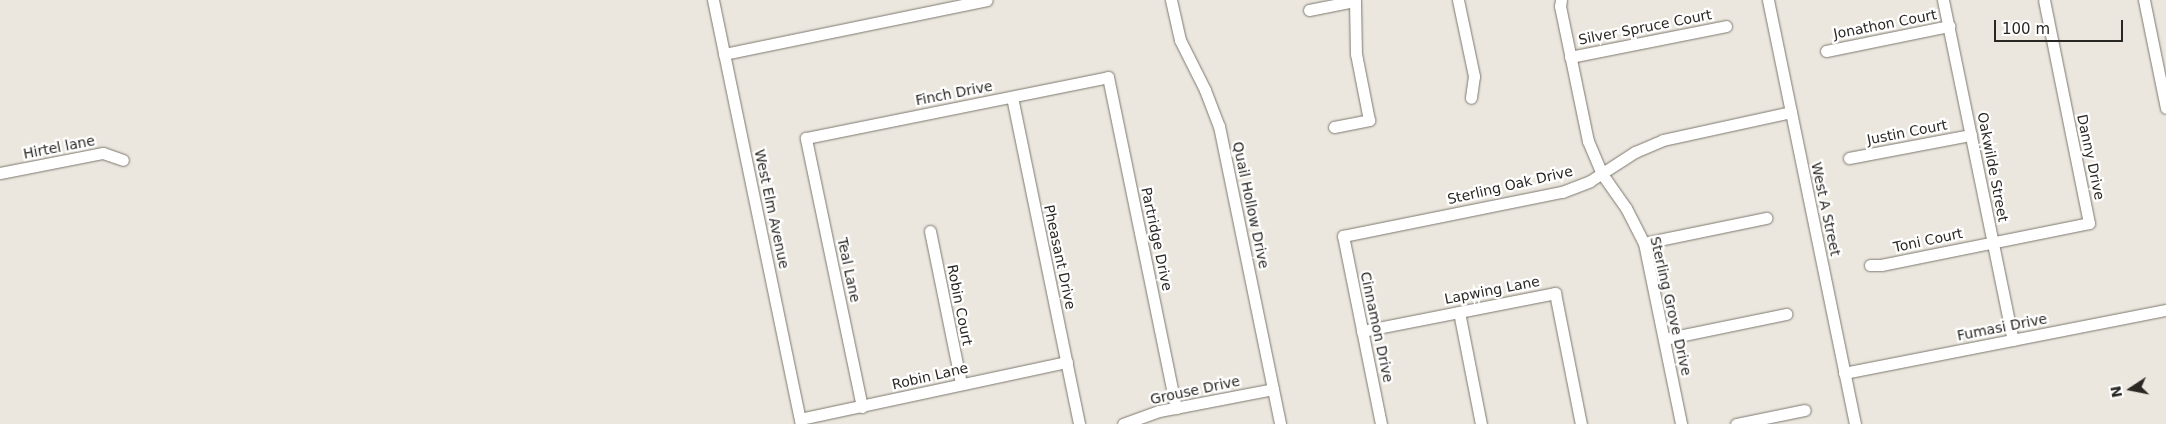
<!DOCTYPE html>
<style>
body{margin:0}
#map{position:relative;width:2166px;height:424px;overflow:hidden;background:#ece7de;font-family:"DejaVu Sans",sans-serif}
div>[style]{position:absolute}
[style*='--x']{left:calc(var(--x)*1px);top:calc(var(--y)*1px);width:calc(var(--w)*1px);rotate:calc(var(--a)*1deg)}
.roads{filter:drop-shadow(0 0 1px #7c786f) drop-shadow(0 0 1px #7c786f)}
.minor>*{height:11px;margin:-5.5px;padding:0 5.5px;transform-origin:5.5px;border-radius:5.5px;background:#fff}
span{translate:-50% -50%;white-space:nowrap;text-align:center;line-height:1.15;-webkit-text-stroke:4.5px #fff;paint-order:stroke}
.street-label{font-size:14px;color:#292723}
.north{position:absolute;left:2106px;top:364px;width:50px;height:50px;-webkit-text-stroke:4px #fff;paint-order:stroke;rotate:259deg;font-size:14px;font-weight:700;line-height:20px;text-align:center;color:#292723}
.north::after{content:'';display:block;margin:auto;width:18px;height:22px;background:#292723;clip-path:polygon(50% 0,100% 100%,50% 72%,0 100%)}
.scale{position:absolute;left:1994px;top:20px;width:129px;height:22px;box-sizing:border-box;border:2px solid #292723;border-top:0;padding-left:6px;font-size:15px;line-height:18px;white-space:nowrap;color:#292723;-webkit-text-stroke:4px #fff;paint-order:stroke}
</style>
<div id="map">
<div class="roads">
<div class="minor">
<div style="--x:713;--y:0;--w:433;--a:78.3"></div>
<div style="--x:1171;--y:0;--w:41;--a:77.3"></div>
<div style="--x:1180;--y:40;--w:56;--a:63.4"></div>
<div style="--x:1205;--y:90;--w:39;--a:69"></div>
<div style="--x:1219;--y:126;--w:304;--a:78.4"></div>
<div style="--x:1458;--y:0;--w:78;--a:78.1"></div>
<div style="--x:1474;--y:76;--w:22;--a:98"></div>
<div style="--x:1561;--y:0;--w:6;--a:99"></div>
<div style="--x:1560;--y:6;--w:138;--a:78.3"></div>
<div style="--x:1588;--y:141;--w:36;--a:67"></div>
<div style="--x:1602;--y:174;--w:42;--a:54.8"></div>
<div style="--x:1626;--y:208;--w:39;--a:63"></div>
<div style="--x:1644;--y:243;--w:185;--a:78.4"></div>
<div style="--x:1768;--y:0;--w:433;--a:78.4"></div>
<div style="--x:1943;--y:0;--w:347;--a:78.4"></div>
<div style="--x:2144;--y:0;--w:110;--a:78.5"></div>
<div style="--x:1309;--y:10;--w:47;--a:-11.1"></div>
<div style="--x:1826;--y:51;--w:126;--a:-11.5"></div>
<div style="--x:724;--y:54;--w:268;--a:-11.6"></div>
<div style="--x:1570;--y:57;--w:159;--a:-11.2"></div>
<div style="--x:1012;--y:97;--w:334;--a:78.4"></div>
<div style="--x:1334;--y:127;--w:36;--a:-11"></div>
<div style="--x:1369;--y:120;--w:67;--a:-101.1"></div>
<div style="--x:1356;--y:54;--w:54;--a:-91.1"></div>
<div style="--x:1849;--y:158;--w:124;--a:-10.7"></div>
<div style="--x:0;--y:173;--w:105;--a:-11"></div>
<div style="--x:103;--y:153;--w:21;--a:19"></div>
<div style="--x:930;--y:231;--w:156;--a:78.5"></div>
<div style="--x:1644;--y:243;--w:125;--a:-11.6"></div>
<div style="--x:1870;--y:265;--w:11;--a:0"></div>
<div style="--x:1881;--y:265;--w:212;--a:-11.4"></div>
<div style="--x:2089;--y:223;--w:227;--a:-101.4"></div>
<div style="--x:1459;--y:312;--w:114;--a:78.9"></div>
<div style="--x:1362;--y:331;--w:197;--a:-11.1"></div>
<div style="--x:1555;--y:293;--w:134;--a:78.8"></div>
<div style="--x:1664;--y:339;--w:125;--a:-11.6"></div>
<div style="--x:1844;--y:373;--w:328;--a:-11.1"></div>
<div style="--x:862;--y:407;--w:275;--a:-101.8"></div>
<div style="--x:806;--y:138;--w:308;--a:-11.4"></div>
<div style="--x:1108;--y:77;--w:338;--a:78.4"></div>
<div style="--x:800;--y:419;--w:273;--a:-12.1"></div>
<div style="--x:1123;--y:424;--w:38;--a:-20"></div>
<div style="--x:1159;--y:411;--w:116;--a:-10.9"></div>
<div style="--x:1381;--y:424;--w:192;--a:-101.4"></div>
<div style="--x:1343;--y:236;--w:223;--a:-11.4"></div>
<div style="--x:1562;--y:192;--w:30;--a:-21"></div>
<div style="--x:1590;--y:181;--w:54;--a:-32.8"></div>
<div style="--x:1635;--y:152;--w:30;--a:-23"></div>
<div style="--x:1663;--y:140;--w:131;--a:-12.3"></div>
<div style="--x:1736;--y:424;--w:70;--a:-11.5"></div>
</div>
</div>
<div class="street-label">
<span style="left:1885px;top:24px;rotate:-11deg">Jonathon Court</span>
<span style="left:1645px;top:27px;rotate:-11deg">Silver Spruce Court</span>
<span style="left:954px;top:93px;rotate:-11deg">Finch Drive</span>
<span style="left:1907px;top:132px;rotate:-11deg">Justin Court</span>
<span style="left:59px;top:147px;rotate:-11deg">Hirtel lane</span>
<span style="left:2091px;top:157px;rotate:78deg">Danny Drive</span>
<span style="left:1993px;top:167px;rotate:79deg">Oakwilde Street</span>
<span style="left:1510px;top:185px;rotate:-13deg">Sterling Oak Drive</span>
<span style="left:1251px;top:205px;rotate:78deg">Quail Hollow Drive</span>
<span style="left:772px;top:209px;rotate:78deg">West Elm Avenue</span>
<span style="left:1826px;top:209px;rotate:78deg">West A Street</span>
<span style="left:1157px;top:239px;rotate:78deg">Partridge Drive</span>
<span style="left:1928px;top:240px;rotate:-12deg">Toni Court</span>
<span style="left:1060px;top:257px;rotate:78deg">Pheasant Drive</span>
<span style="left:849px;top:270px;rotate:78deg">Teal Lane</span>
<span style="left:1492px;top:290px;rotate:-11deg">Lapwing Lane</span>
<span style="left:960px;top:305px;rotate:79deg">Robin Court</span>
<span style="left:1671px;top:306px;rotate:77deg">Sterling Grove Drive</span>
<span style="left:1377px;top:327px;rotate:78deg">Cinnamon Drive</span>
<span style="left:2002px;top:327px;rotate:-11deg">Fumasi Drive</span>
<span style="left:930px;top:376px;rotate:-13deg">Robin Lane</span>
<span style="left:1195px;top:390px;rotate:-12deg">Grouse Drive</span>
</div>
<div class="north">N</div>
<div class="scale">100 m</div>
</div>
